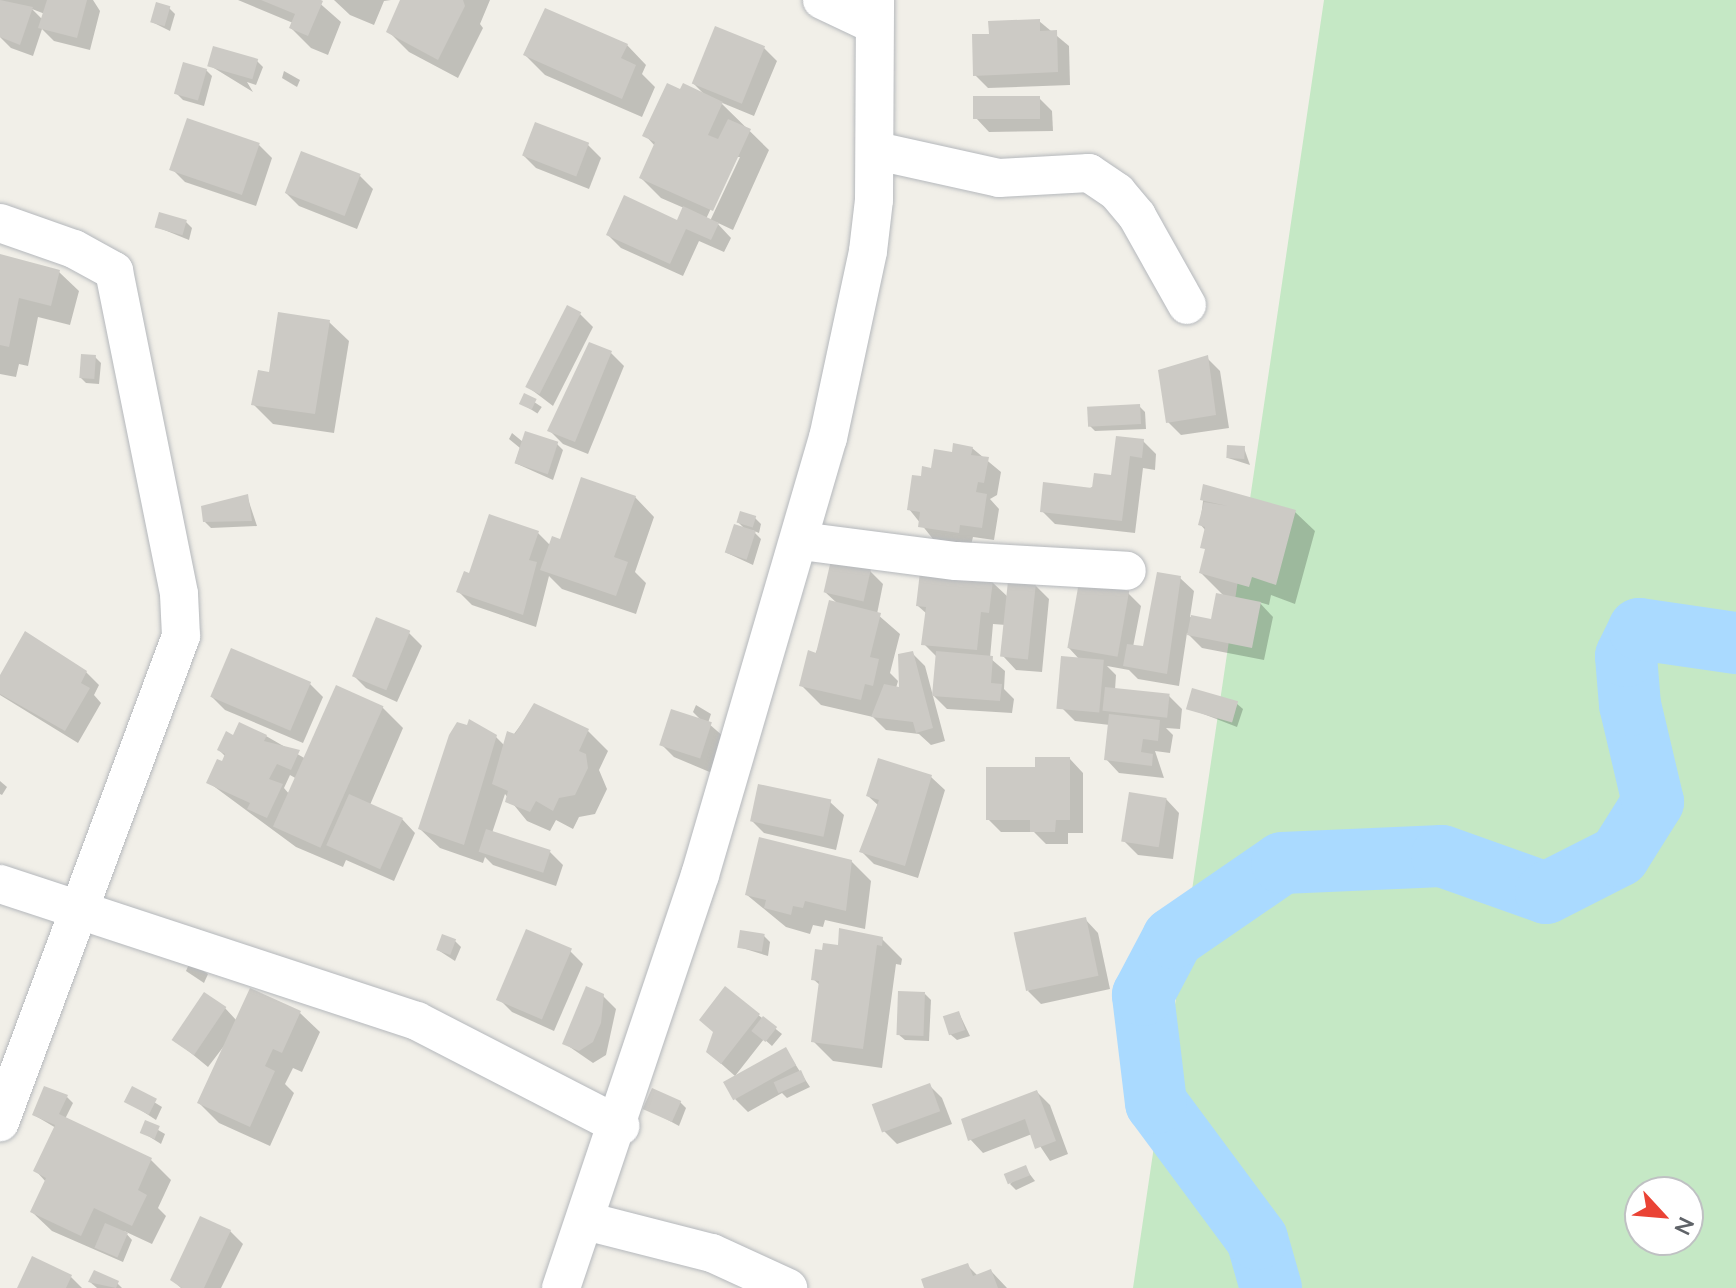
<!DOCTYPE html>
<style>
body{margin:0}
#map{position:relative;width:1736px;height:1288px;overflow:hidden;background:#f1efe8;font-family:"Nunito Sans",sans-serif}
div>[style]{position:absolute}
[style*='--x']{left:calc(var(--x)*1px);top:calc(var(--y)*1px);width:calc(var(--w)*1px);rotate:calc(var(--a)*1deg)}
.green>*{inset:0;background:#c5e8c5}
.shadow>*{inset:0;background:#0003;transform-origin:0 0}
.river>*{height:62px;margin:-31px;padding:0 31px;transform-origin:31px;border-radius:31px;background:#aadaff}
.building>*{inset:0;background:#cccac5;transform-origin:0 0}
.roads{filter:drop-shadow(0 0 2px #b5b8bc) drop-shadow(0 0 2px #b5b8bc)}
.minor>*{height:38px;margin:-19px;padding:0 19px;transform-origin:19px;border-radius:19px;background:#fff}
span{translate:-50% -50%;white-space:nowrap;text-align:center;line-height:1.15;-webkit-text-stroke:8px #fff;paint-order:stroke}
.north{position:absolute;left:1624px;top:1176px;width:80px;height:80px;box-sizing:border-box;background:#fff;border:2px solid #bfc1c3;border-radius:50%;rotate:116deg;font-size:22px;font-weight:700;line-height:32px;text-align:center;color:#5f6368}
.north::after{content:'';display:block;margin:auto;width:28px;height:36px;background:#ea4335;clip-path:polygon(50% 0,100% 100%,50% 72%,0 100%)}
</style>
<div id="map">
<div class="green">
<div style="clip-path:polygon(evenodd,1324px 0,1736px 0,1736px 1288px,1133px 1288px,1324px 0,1640px 1192px,1688px 1192px,1688px 1240px,1640px 1240px,1640px 1192px)"></div>
</div>
<div class="shadow">
<div style="clip-path:polygon(evenodd,0 0,93px 0,100px 11px,90px 50px,54px 41px,42px 29px,33px 56px,11px 48px,0 37px,0 0,32px 9px,45px 14px,43px 20px,32px 9px)"></div>
<div style="clip-path:polygon(238px 0,316px 0,341px 22px,328px 55px,311px 48px,291px 28px,293px 23px)"></div>
<div style="clip-path:polygon(334px 0,391px 0,384px 1px,374px 25px,350px 15px)"></div>
<div style="clip-path:polygon(402px 0,490px 0,480px 24px,483px 28px,458px 78px,409px 52px,389px 32px)"></div>
<div style="clip-path:polygon(169px 8px,175px 14px,170px 31px,152px 22px)"></div>
<div style="clip-path:polygon(1039px 21px,1069px 46px,1070px 85px,988px 88px,975px 75px,991px 36px)"></div>
<div style="clip-path:polygon(evenodd,716px 28px,764px 48px,777px 61px,754px 116px,720px 102px,769px 150px,733px 230px,716px 222px,731px 238px,724px 252px,699px 241px,683px 276px,621px 248px,608px 235px,678px 222px,684px 208px,661px 198px,641px 178px,655px 146px,645px 135px,681px 91px,706px 96px,693px 83px,716px 28px,735px 157px,740px 157px,710px 221px,706px 219px,735px 157px)"></div>
<div style="clip-path:polygon(627px 45px,646px 65px,642px 74px,655px 87px,642px 117px,545px 75px,525px 55px)"></div>
<div style="clip-path:polygon(257px 61px,263px 67px,256px 85px,247px 82px,253px 92px,209px 65px)"></div>
<div style="clip-path:polygon(206px 70px,212px 76px,204px 106px,183px 100px,177px 94px)"></div>
<div style="clip-path:polygon(284px 71px,300px 80px,297px 87px,282px 78px)"></div>
<div style="clip-path:polygon(1039px 98px,1052px 111px,1053px 131px,989px 132px,976px 118px)"></div>
<div style="clip-path:polygon(536px 125px,588px 145px,601px 158px,589px 189px,536px 168px,523px 155px)"></div>
<div style="clip-path:polygon(259px 145px,272px 158px,256px 206px,185px 182px,172px 169px)"></div>
<div style="clip-path:polygon(360px 176px,373px 189px,357px 229px,299px 206px,286px 193px)"></div>
<div style="clip-path:polygon(186px 222px,192px 228px,189px 240px,157px 227px)"></div>
<div style="clip-path:polygon(0 256px,59px 272px,79px 291px,70px 325px,38px 317px,28px 366px,19px 364px,16px 377px,0 374px)"></div>
<div style="clip-path:polygon(580px 314px,593px 327px,553px 406px,528px 387px)"></div>
<div style="clip-path:polygon(329px 322px,349px 341px,334px 433px,273px 424px,253px 404px,271px 374px)"></div>
<div style="clip-path:polygon(590px 344px,611px 353px,624px 366px,588px 454px,563px 444px,550px 431px)"></div>
<div style="clip-path:polygon(95px 357px,101px 363px,99px 384px,86px 383px,80px 377px)"></div>
<div style="clip-path:polygon(1207px 358px,1220px 371px,1229px 428px,1181px 435px,1168px 422px)"></div>
<div style="left:525px;top:396px;width:20px;height:8px;rotate:33deg"></div>
<div style="clip-path:polygon(1139px 406px,1145px 412px,1146px 429px,1095px 431px,1089px 425px)"></div>
<div style="clip-path:polygon(512px 433px,523px 442px,557px 444px,563px 450px,553px 480px,515px 463px,520px 448px,509px 439px)"></div>
<div style="clip-path:polygon(1118px 438px,1143px 441px,1156px 454px,1155px 470px,1143px 468px,1135px 533px,1055px 524px,1042px 511px,1113px 477px)"></div>
<div style="clip-path:polygon(972px 448px,1001px 472px,997px 495px,990px 499px,999px 509px,994px 540px,973px 537px,971px 545px,933px 539px,909px 509px,922px 479px,954px 455px)"></div>
<div style="clip-path:polygon(1244px 448px,1250px 465px,1228px 458px)"></div>
<div style="clip-path:polygon(1205px 486px,1295px 512px,1315px 531px,1295px 604px,1271px 595px,1269px 605px,1259px 602px,1273px 617px,1264px 660px,1202px 648px,1187px 633px,1179px 686px,1138px 679px,1129px 670px,1107px 666px,1116px 675px,1115px 690px,1169px 696px,1182px 709px,1180px 729px,1166px 728px,1173px 735px,1170px 753px,1155px 751px,1164px 778px,1119px 773px,1106px 759px,1110px 725px,1075px 721px,1062px 708px,1080px 660px,1068px 647px,1128px 593px,1141px 606px,1133px 647px,1145px 649px,1180px 578px,1194px 591px,1190px 617px,1212px 622px,1224px 596px,1201px 573px,1206px 551px,1206px 531px,1200px 524px)"></div>
<div style="clip-path:polygon(247px 496px,257px 526px,211px 528px,205px 522px)"></div>
<div style="clip-path:polygon(635px 497px,654px 517px,635px 572px,646px 583px,636px 614px,562px 589px,549px 576px,536px 627px,472px 605px,459px 592px,471px 575px,538px 533px,551px 546px)"></div>
<div style="clip-path:polygon(755px 518px,761px 524px,759px 533px,752px 530px,761px 539px,753px 565px,727px 553px,747px 531px,738px 522px)"></div>
<div style="clip-path:polygon(870px 571px,883px 584px,877px 614px,900px 634px,890px 673px,898px 681px,896px 688px,901px 689px,912px 653px,925px 666px,945px 741px,931px 745px,919px 734px,886px 730px,873px 717px,821px 705px,801px 685px,838px 604px,825px 592px)"></div>
<div style="clip-path:polygon(992px 582px,1008px 597px,1036px 586px,1049px 599px,1042px 672px,1016px 670px,1003px 656px,1006px 625px,993px 624px,990px 658px,1005px 671px,1004px 689px,1014px 699px,1012px 713px,947px 709px,934px 696px,938px 658px,924px 644px,927px 614px,918px 606px)"></div>
<div style="clip-path:polygon(409px 633px,422px 646px,397px 702px,366px 688px,353px 675px)"></div>
<div style="clip-path:polygon(86px 672px,99px 685px,94px 695px,101px 703px,78px 743px,0 695px,0 678px)"></div>
<div style="clip-path:polygon(310px 684px,323px 697px,303px 743px,225px 710px,212px 697px)"></div>
<div style="clip-path:polygon(evenodd,337px 688px,383px 708px,403px 728px,370px 805px,402px 819px,415px 833px,394px 881px,346px 860px,343px 867px,296px 847px,208px 782px,226px 757px,219px 750px,234px 738px,266px 736px,306px 759px,337px 688px,290px 775px,297px 779px,290px 795px,284px 788px,290px 775px)"></div>
<div style="clip-path:polygon(1236px 703px,1243px 709px,1237px 727px,1188px 708px)"></div>
<div style="clip-path:polygon(696px 705px,711px 714px,708px 723px,724px 737px,712px 773px,674px 757px,661px 744px,702px 721px,693px 712px)"></div>
<div style="clip-path:polygon(535px 706px,588px 731px,608px 751px,599px 770px,607px 789px,595px 814px,579px 817px,573px 829px,556px 820px,550px 831px,527px 821px,505px 794px,492px 833px,550px 852px,563px 865px,556px 886px,493px 865px,485px 857px,483px 863px,440px 848px,420px 829px,496px 737px,505px 746px)"></div>
<div style="clip-path:polygon(1070px 759px,1083px 773px,1083px 833px,1068px 833px,1068px 844px,1046px 844px,1034px 832px,1001px 832px,988px 819px,1037px 769px)"></div>
<div style="clip-path:polygon(931px 777px,945px 790px,918px 878px,874px 864px,861px 851px,879px 806px,868px 796px)"></div>
<div style="clip-path:polygon(0 781px,7px 787px,2px 795px,0 794px)"></div>
<div style="clip-path:polygon(1166px 799px,1179px 813px,1173px 859px,1138px 855px,1124px 841px)"></div>
<div style="clip-path:polygon(830px 802px,844px 815px,836px 850px,764px 833px,751px 820px)"></div>
<div style="clip-path:polygon(851px 861px,871px 881px,865px 929px,825px 920px,823px 927px,813px 925px,810px 934px,786px 927px,747px 895px)"></div>
<div style="clip-path:polygon(1085px 919px,1098px 933px,1110px 989px,1041px 1004px,1028px 991px)"></div>
<div style="clip-path:polygon(764px 936px,770px 942px,768px 956px,739px 947px)"></div>
<div style="clip-path:polygon(882px 939px,902px 959px,901px 965px,896px 964px,882px 1068px,833px 1061px,813px 1041px,821px 986px,813px 979px,839px 947px)"></div>
<div style="clip-path:polygon(455px 941px,461px 947px,455px 961px,438px 950px)"></div>
<div style="clip-path:polygon(570px 951px,583px 964px,554px 1031px,512px 1012px,499px 999px)"></div>
<div style="clip-path:polygon(190px 962px,208px 974px,204px 983px,186px 971px)"></div>
<div style="clip-path:polygon(726px 989px,782px 1034px,772px 1046px,764px 1039px,735px 1076px,708px 1052px)"></div>
<div style="clip-path:polygon(251px 990px,300px 1013px,320px 1032px,302px 1072px,293px 1068px,285px 1084px,294px 1093px,270px 1146px,219px 1123px,199px 1103px,227px 1042px,208px 1067px,175px 1040px,225px 1008px,237px 1021px)"></div>
<div style="clip-path:polygon(925px 994px,931px 1000px,929px 1041px,905px 1040px,898px 1034px)"></div>
<div style="clip-path:polygon(603px 996px,616px 1009px,606px 1055px,593px 1063px,564px 1043px)"></div>
<div style="clip-path:polygon(959px 1013px,970px 1036px,957px 1040px,950px 1034px)"></div>
<div style="clip-path:polygon(786px 1050px,810px 1087px,787px 1098px,782px 1093px,748px 1112px,735px 1099px)"></div>
<div style="clip-path:polygon(929px 1085px,942px 1098px,952px 1124px,897px 1144px,884px 1131px,875px 1105px)"></div>
<div style="clip-path:polygon(133px 1089px,162px 1107px,156px 1120px,127px 1101px)"></div>
<div style="clip-path:polygon(1037px 1092px,1050px 1105px,1068px 1154px,1050px 1161px,1032px 1134px,983px 1153px,970px 1139px)"></div>
<div style="clip-path:polygon(67px 1097px,73px 1103px,65px 1119px,151px 1160px,171px 1180px,158px 1208px,166px 1216px,152px 1244px,124px 1231px,132px 1240px,123px 1262px,52px 1231px,32px 1212px,46px 1182px,36px 1171px,56px 1128px,34px 1115px)"></div>
<div style="clip-path:polygon(680px 1102px,686px 1108px,679px 1126px,646px 1108px)"></div>
<div style="clip-path:polygon(146px 1123px,165px 1134px,161px 1144px,142px 1132px)"></div>
<div style="clip-path:polygon(1025px 1168px,1035px 1181px,1016px 1190px,1010px 1184px)"></div>
<div style="clip-path:polygon(230px 1231px,243px 1244px,221px 1288px,181px 1288px,172px 1280px)"></div>
<div style="clip-path:polygon(967px 1265px,978px 1276px,991px 1271px,1007px 1288px,926px 1288px)"></div>
<div style="clip-path:polygon(71px 1277px,82px 1288px,19px 1288px)"></div>
<div style="clip-path:polygon(90px 1282px,117px 1283px,122px 1288px,97px 1288px)"></div>
</div>
<div class="river">
<div style="--x:1271;--y:1288;--w:51;--a:-105.9"></div>
<div style="--x:1257;--y:1239;--w:169;--a:-126.6"></div>
<div style="--x:1156;--y:1103;--w:109;--a:-96.9"></div>
<div style="--x:1143;--y:995;--w:64;--a:-62.2"></div>
<div style="--x:1173;--y:938;--w:132;--a:-34.5"></div>
<div style="--x:1282;--y:863;--w:160;--a:-2.5"></div>
<div style="--x:1442;--y:856;--w:110;--a:19.6"></div>
<div style="--x:1546;--y:893;--w:82;--a:-26.9"></div>
<div style="--x:1619;--y:856;--w:64;--a:-57.8"></div>
<div style="--x:1653;--y:802;--w:100;--a:-103.3"></div>
<div style="--x:1630;--y:705;--w:49;--a:-94.7"></div>
<div style="--x:1626;--y:656;--w:30;--a:-64"></div>
<div style="--x:1639;--y:629;--w:98;--a:8.2"></div>
</div>
<div class="building">
<div style="clip-path:polygon(0 0,33px 7px,20px 45px,0 37px)"></div>
<div style="clip-path:polygon(47px 0,87px 0,77px 38px,38px 28px)"></div>
<div style="clip-path:polygon(261px 0,321px 0,323px 1px,308px 36px,289px 28px,295px 14px)"></div>
<div style="clip-path:polygon(400px 0,463px 0,465px 6px,438px 60px,386px 32px)"></div>
<div style="left:156px;top:2px;width:15px;height:21px;rotate:16deg"></div>
<div style="clip-path:polygon(545px 8px,628px 44px,621px 58px,636px 65px,622px 99px,523px 55px)"></div>
<div style="clip-path:polygon(1040px 19px,1040px 31px,1057px 30px,1058px 72px,973px 76px,972px 34px,989px 34px,988px 21px)"></div>
<div style="left:715px;top:26px;width:54px;height:62px;rotate:22deg"></div>
<div style="left:213px;top:46px;width:47px;height:21px;rotate:16deg"></div>
<div style="left:183px;top:62px;width:25px;height:33px;rotate:16deg"></div>
<div style="clip-path:polygon(667px 83px,680px 89px,683px 83px,723px 102px,708px 135px,718px 139px,728px 119px,751px 129px,713px 211px,639px 178px,655px 142px,642px 136px)"></div>
<div style="left:1040px;top:96px;width:23px;height:67px;rotate:90deg"></div>
<div style="left:187px;top:118px;width:77px;height:55px;rotate:19deg"></div>
<div style="left:535px;top:122px;width:58px;height:36px;rotate:21deg"></div>
<div style="left:301px;top:151px;width:64px;height:45px;rotate:21deg"></div>
<div style="clip-path:polygon(624px 195px,677px 220px,683px 206px,719px 223px,711px 240px,686px 229px,670px 264px,606px 235px)"></div>
<div style="left:159px;top:212px;width:29px;height:16px;rotate:16deg"></div>
<div style="clip-path:polygon(0 254px,60px 270px,51px 306px,19px 298px,9px 347px,0 345px)"></div>
<div style="left:567px;top:305px;width:16px;height:92px;rotate:27deg"></div>
<div style="clip-path:polygon(278px 312px,330px 320px,315px 414px,251px 405px,258px 370px,269px 372px)"></div>
<div style="clip-path:polygon(589px 342px,612px 351px,575px 442px,547px 431px)"></div>
<div style="left:81px;top:354px;width:15px;height:24px;rotate:4deg"></div>
<div style="clip-path:polygon(1208px 355px,1216px 415px,1166px 423px,1158px 370px)"></div>
<div style="left:524px;top:393px;width:14px;height:12px;rotate:25deg"></div>
<div style="left:1140px;top:404px;width:20px;height:53px;rotate:87deg"></div>
<div style="left:525px;top:431px;width:35px;height:34px;rotate:18deg"></div>
<div style="clip-path:polygon(1116px 436px,1144px 439px,1142px 458px,1130px 456px,1122px 521px,1040px 512px,1043px 482px,1092px 488px,1094px 473px,1111px 475px)"></div>
<div style="clip-path:polygon(953px 443px,973px 447px,971px 455px,989px 457px,984px 483px,978px 482px,976px 492px,987px 494px,982px 528px,960px 525px,959px 533px,918px 527px,920px 512px,907px 510px,912px 475px,921px 476px,922px 466px,931px 468px,934px 449px,952px 452px)"></div>
<div style="left:1227px;top:445px;width:18px;height:13px;rotate:3deg"></div>
<div style="clip-path:polygon(581px 477px,636px 496px,614px 557px,628px 562px,616px 596px,540px 570px,552px 536px,560px 539px)"></div>
<div style="clip-path:polygon(1203px 484px,1296px 510px,1276px 585px,1252px 577px,1249px 587px,1199px 573px,1205px 549px,1200px 548px,1205px 527px,1198px 525px,1204px 502px,1228px 506px,1200px 500px)"></div>
<div style="clip-path:polygon(248px 494px,252px 521px,203px 522px,201px 506px)"></div>
<div style="left:740px;top:511px;width:17px;height:12px;rotate:17deg"></div>
<div style="clip-path:polygon(489px 514px,539px 531px,529px 560px,537px 562px,523px 615px,456px 592px,464px 571px,469px 573px)"></div>
<div style="left:734px;top:524px;width:23px;height:30px;rotate:18deg"></div>
<div style="left:831px;top:560px;width:41px;height:33px;rotate:13deg"></div>
<div style="clip-path:polygon(920px 572px,993px 580px,989px 613px,981px 612px,977px 650px,921px 645px,926px 607px,916px 606px)"></div>
<div style="clip-path:polygon(1157px 572px,1181px 576px,1167px 674px,1123px 666px,1127px 644px,1143px 646px)"></div>
<div style="left:1008px;top:581px;width:28px;height:76px;rotate:6deg"></div>
<div style="left:1079px;top:582px;width:51px;height:67px;rotate:10deg"></div>
<div style="clip-path:polygon(1216px 593px,1261px 602px,1252px 648px,1187px 635px,1191px 615px,1211px 619px)"></div>
<div style="clip-path:polygon(829px 600px,881px 613px,870px 657px,879px 659px,873px 686px,865px 684px,861px 700px,799px 686px,808px 650px,816px 653px)"></div>
<div style="left:376px;top:617px;width:37px;height:64px;rotate:22deg"></div>
<div style="clip-path:polygon(25px 631px,87px 671px,81px 683px,90px 688px,65px 731px,0 694px,0 675px)"></div>
<div style="left:231px;top:648px;width:87px;height:53px;rotate:23deg"></div>
<div style="clip-path:polygon(913px 651px,933px 728px,916px 733px,913px 722px,871px 717px,884px 684px,899px 687px,898px 654px)"></div>
<div style="clip-path:polygon(936px 651px,993px 656px,991px 683px,1002px 684px,1000px 701px,932px 696px)"></div>
<div style="left:1061px;top:656px;width:43px;height:53px;rotate:5deg"></div>
<div style="left:336px;top:685px;width:52px;height:155px;rotate:24deg"></div>
<div style="left:1105px;top:687px;width:65px;height:24px;rotate:6deg"></div>
<div style="left:1192px;top:688px;width:48px;height:22px;rotate:16deg"></div>
<div style="clip-path:polygon(534px 703px,589px 729px,579px 751px,586px 754px,588px 768px,575px 795px,559px 798px,553px 811px,536px 801px,530px 812px,505px 802px,508px 791px,492px 784px,507px 731px,515px 734px)"></div>
<div style="left:671px;top:709px;width:43px;height:38px;rotate:18deg"></div>
<div style="clip-path:polygon(1109px 714px,1160px 720px,1158px 741px,1143px 739px,1141px 752px,1153px 754px,1152px 766px,1104px 760px)"></div>
<div style="clip-path:polygon(469px 719px,497px 735px,464px 845px,418px 829px,449px 735px,457px 722px,467px 725px)"></div>
<div style="clip-path:polygon(239px 722px,267px 735px,264px 741px,300px 750px,291px 770px,277px 764px,269px 779px,283px 784px,267px 818px,247px 809px,250px 803px,206px 783px,217px 759px,222px 761px,225px 754px,217px 750px,226px 731px,233px 735px)"></div>
<div style="clip-path:polygon(1035px 757px,1070px 757px,1070px 820px,1056px 820px,1055px 832px,1030px 832px,1030px 820px,986px 820px,986px 767px,1035px 767px)"></div>
<div style="clip-path:polygon(878px 758px,932px 775px,905px 866px,859px 852px,879px 800px,866px 796px)"></div>
<div style="left:758px;top:784px;width:75px;height:38px;rotate:12deg"></div>
<div style="left:1129px;top:792px;width:38px;height:50px;rotate:9deg"></div>
<div style="left:349px;top:794px;width:59px;height:56px;rotate:24deg"></div>
<div style="left:486px;top:829px;width:68px;height:24px;rotate:18deg"></div>
<div style="clip-path:polygon(759px 837px,852px 860px,846px 911px,805px 901px,803px 908px,793px 906px,791px 915px,764px 908px,766px 900px,745px 895px)"></div>
<div style="left:1086px;top:917px;width:60px;height:74px;rotate:78deg"></div>
<div style="clip-path:polygon(839px 928px,883px 937px,882px 946px,877px 945px,863px 1049px,811px 1042px,819px 981px,811px 980px,815px 949px,822px 950px,823px 943px,838px 945px)"></div>
<div style="left:526px;top:929px;width:50px;height:77px;rotate:23deg"></div>
<div style="left:740px;top:930px;width:25px;height:18px;rotate:9deg"></div>
<div style="left:442px;top:934px;width:15px;height:17px;rotate:20deg"></div>
<div style="clip-path:polygon(586px 986px,604px 994px,601px 1023px,593px 1042px,579px 1051px,562px 1044px)"></div>
<div style="clip-path:polygon(725px 986px,760px 1014px,721px 1064px,706px 1052px,713px 1032px,699px 1020px)"></div>
<div style="clip-path:polygon(250px 988px,301px 1011px,282px 1053px,273px 1049px,265px 1066px,275px 1071px,250px 1127px,197px 1103px)"></div>
<div style="left:898px;top:991px;width:27px;height:44px;rotate:2deg"></div>
<div style="left:204px;top:992px;width:27px;height:58px;rotate:34deg"></div>
<div style="left:959px;top:1011px;width:20px;height:17px;rotate:72deg"></div>
<div style="left:763px;top:1016px;width:18px;height:19px;rotate:38deg"></div>
<div style="left:786px;top:1047px;width:21px;height:72px;rotate:61deg"></div>
<div style="left:801px;top:1070px;width:12px;height:30px;rotate:66deg"></div>
<div style="left:930px;top:1083px;width:30px;height:62px;rotate:70deg"></div>
<div style="clip-path:polygon(44px 1086px,68px 1095px,59px 1114px,152px 1158px,138px 1190px,147px 1195px,132px 1226px,94px 1208px,81px 1236px,30px 1212px,46px 1178px,33px 1171px,55px 1125px,32px 1115px)"></div>
<div style="left:132px;top:1086px;width:28px;height:18px;rotate:27deg"></div>
<div style="left:652px;top:1088px;width:32px;height:23px;rotate:24deg"></div>
<div style="clip-path:polygon(1037px 1090px,1056px 1141px,1035px 1149px,1025px 1119px,968px 1141px,961px 1119px)"></div>
<div style="left:145px;top:1120px;width:16px;height:14px;rotate:22deg"></div>
<div style="left:1026px;top:1165px;width:11px;height:24px;rotate:68deg"></div>
<div style="clip-path:polygon(200px 1216px,231px 1230px,204px 1288px,182px 1288px,170px 1280px)"></div>
<div style="left:105px;top:1223px;width:25px;height:27px;rotate:23deg"></div>
<div style="clip-path:polygon(32px 1256px,72px 1275px,66px 1288px,17px 1288px)"></div>
<div style="clip-path:polygon(968px 1263px,973px 1276px,991px 1269px,998px 1288px,924px 1288px,921px 1279px)"></div>
<div style="clip-path:polygon(94px 1270px,119px 1281px,116px 1288px,88px 1282px)"></div>
</div>
<div class="roads">
<div class="minor">
<div style="--x:822;--y:0;--w:56;--a:25.2"></div>
<div style="--x:877;--y:151;--w:125;--a:12.5"></div>
<div style="--x:999;--y:178;--w:90;--a:-3.2"></div>
<div style="--x:1089;--y:173;--w:34;--a:34"></div>
<div style="--x:1117;--y:192;--w:31;--a:50"></div>
<div style="--x:1137;--y:216;--w:102;--a:60.7"></div>
<div style="--x:0;--y:223;--w:78;--a:19.4"></div>
<div style="--x:74;--y:249;--w:46;--a:28.8"></div>
<div style="--x:114;--y:271;--w:329;--a:78.6"></div>
<div style="--x:179;--y:594;--w:42;--a:87.3"></div>
<div style="--x:181;--y:636;--w:519;--a:110.43"></div>
<div style="--x:801;--y:541;--w:156;--a:7.4"></div>
<div style="--x:956;--y:561;--w:171;--a:3.3"></div>
<div style="--x:0;--y:884;--w:439;--a:18.2"></div>
<div style="--x:417;--y:1021;--w:229;--a:27.3"></div>
<div style="--x:586;--y:1221;--w:130;--a:14.3"></div>
<div style="--x:712;--y:1253;--w:84;--a:24.7"></div>
<div style="--x:561;--y:1288;--w:436;--a:-71.4"></div>
<div style="--x:700;--y:875;--w:455;--a:-73.7"></div>
<div style="--x:828;--y:438;--w:191;--a:-77.9"></div>
<div style="--x:868;--y:251;--w:51;--a:-83.3"></div>
<div style="--x:874;--y:200;--w:200;--a:-89.7"></div>
</div>
</div>
<div class="north">N</div>
</div>
